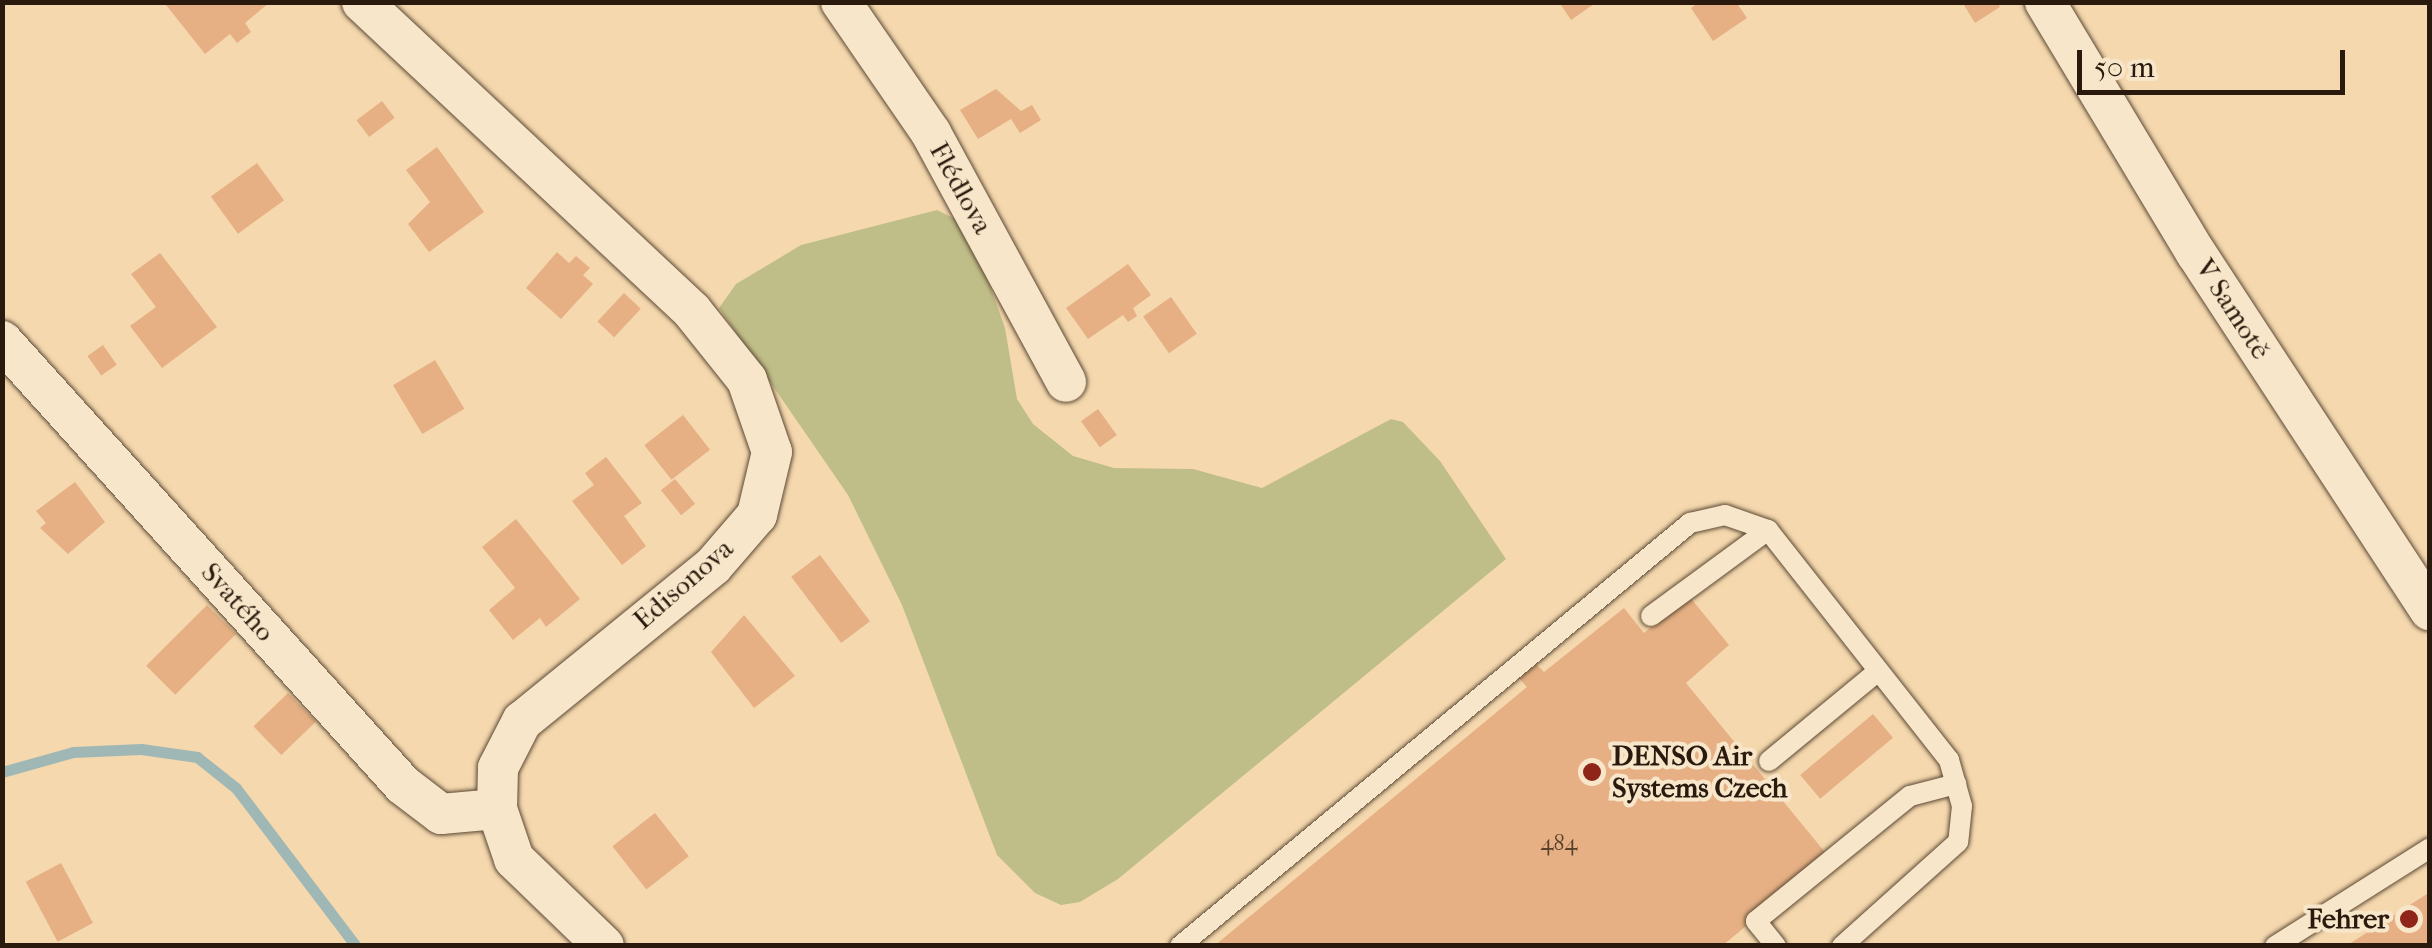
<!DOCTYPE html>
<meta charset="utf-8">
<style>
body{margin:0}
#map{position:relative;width:2432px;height:948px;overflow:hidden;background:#f5d8ae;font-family:"IM FELL French Canon",serif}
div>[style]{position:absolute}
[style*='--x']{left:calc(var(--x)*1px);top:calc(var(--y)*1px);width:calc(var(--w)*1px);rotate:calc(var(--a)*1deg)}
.green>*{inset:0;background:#c0be88}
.stream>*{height:11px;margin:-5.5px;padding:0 5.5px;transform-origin:5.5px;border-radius:5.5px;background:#a0b8b5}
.building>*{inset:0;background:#e6b084;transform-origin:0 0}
.roads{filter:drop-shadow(0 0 2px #5c4a35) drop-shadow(0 0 2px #5c4a35)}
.lane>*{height:20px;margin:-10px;padding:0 10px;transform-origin:10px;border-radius:10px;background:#f8e6ca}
.street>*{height:40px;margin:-20px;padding:0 20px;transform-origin:20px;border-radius:20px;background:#f8e6ca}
.dots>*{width:28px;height:28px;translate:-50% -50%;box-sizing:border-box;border:5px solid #f8e6ca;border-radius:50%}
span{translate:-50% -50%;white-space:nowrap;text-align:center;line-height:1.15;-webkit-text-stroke:8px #f8e6ca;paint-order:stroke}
.number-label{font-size:22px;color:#58402b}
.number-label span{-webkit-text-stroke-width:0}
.street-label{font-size:28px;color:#291a0d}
.poi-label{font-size:28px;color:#291a0d;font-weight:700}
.left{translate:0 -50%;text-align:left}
.right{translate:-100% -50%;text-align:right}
.frame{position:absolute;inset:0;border:5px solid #291a0d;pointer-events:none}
.scale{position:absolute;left:2077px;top:50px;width:268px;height:45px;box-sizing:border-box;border:5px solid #291a0d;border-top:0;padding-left:12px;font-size:30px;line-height:35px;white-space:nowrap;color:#291a0d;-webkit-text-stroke:8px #f8e6ca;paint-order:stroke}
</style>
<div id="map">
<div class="green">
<div style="clip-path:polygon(937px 210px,955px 219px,985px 272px,1005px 328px,1017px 399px,1033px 424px,1073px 456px,1114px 468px,1193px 469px,1262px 488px,1391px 419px,1403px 422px,1440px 461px,1506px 559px,1118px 879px,1080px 902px,1061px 905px,1035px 893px,997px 855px,902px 605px,848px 495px,719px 308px,736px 284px,801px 245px)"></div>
</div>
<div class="stream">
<div style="--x:2;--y:772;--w:74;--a:-15.7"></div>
<div style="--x:73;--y:752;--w:68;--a:-2.5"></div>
<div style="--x:141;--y:749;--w:57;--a:8.1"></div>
<div style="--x:197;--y:757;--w:50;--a:38.5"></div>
<div style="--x:236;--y:788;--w:198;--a:52.8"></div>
</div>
<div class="building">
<div style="clip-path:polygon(270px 2px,245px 23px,251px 32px,237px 43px,230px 34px,205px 54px,166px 5px)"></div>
<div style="clip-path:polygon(1559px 2px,1597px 2px,1571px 20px)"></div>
<div style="clip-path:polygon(1699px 2px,1736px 2px,1747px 18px,1713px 41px,1691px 8px)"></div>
<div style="clip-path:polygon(1997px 2px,2000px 7px,1975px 23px,1964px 5px)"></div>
<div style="clip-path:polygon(996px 89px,1021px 111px,1032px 105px,1041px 120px,1020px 133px,1011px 119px,978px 139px,960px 110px)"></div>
<div style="left:382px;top:101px;width:21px;height:32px;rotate:53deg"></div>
<div style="clip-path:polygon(437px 147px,484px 212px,429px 252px,408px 224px,430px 202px,406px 170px)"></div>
<div style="left:257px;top:163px;width:46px;height:57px;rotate:54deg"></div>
<div style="clip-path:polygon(557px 252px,569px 263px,576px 256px,590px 268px,583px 275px,593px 284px,561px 319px,526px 288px)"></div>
<div style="clip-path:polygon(160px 253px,217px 327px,162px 368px,130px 326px,156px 307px,131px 274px)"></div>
<div style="clip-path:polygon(1128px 264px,1151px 295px,1133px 308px,1137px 316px,1128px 322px,1123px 315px,1088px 339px,1066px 308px)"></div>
<div style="left:624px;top:293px;width:23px;height:39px;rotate:43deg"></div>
<div style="left:1171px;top:297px;width:45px;height:34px;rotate:55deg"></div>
<div style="left:103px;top:345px;width:24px;height:19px;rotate:55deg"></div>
<div style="left:435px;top:360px;width:57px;height:49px;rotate:59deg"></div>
<div style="left:1098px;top:409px;width:32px;height:21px;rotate:54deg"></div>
<div style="left:683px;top:415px;width:44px;height:49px;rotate:52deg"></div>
<div style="clip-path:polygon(606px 457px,642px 503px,624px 516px,646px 546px,622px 565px,572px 501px,594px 485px,585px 473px)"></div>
<div style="left:675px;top:479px;width:32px;height:18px;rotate:51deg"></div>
<div style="clip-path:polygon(75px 482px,105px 522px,68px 554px,40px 528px,46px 523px,36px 511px)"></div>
<div style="clip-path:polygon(516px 519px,580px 599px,546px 627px,540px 618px,513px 640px,489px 610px,515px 588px,482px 547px)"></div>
<div style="left:820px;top:555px;width:83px;height:36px;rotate:53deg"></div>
<div style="clip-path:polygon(1689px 596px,1729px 645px,1686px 683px,1829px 857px,1722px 946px,1214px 946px,1527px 687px,1518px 677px,1535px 663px,1544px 672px,1624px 608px,1644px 633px)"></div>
<div style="left:207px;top:605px;width:41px;height:86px;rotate:45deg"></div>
<div style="clip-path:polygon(744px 615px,795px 676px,754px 708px,711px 652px)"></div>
<div style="left:288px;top:693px;width:40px;height:48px;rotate:46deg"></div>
<div style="left:1873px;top:714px;width:31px;height:95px;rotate:50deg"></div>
<div style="left:655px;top:813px;width:55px;height:54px;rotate:52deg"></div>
<div style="left:61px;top:863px;width:68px;height:40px;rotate:62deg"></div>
<div style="clip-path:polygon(2430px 892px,2430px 946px,2346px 946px)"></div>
</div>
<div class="roads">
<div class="lane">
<div style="--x:1651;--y:616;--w:145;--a:-36.3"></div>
<div style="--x:1769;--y:761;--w:141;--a:-39.5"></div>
<div style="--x:1180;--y:946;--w:663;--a:-39.67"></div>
<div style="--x:1690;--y:523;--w:36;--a:-13"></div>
<div style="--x:1725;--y:515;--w:46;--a:19.2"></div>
<div style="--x:1768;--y:530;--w:293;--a:51.8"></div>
<div style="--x:1949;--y:760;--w:48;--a:74.2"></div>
<div style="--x:1962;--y:806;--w:36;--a:96"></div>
<div style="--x:1958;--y:842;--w:156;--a:138.1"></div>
<div style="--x:1776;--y:946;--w:32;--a:-129"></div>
<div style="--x:1756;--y:921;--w:198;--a:-39.1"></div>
<div style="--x:1910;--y:796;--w:48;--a:-14.6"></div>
<div style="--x:2275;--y:946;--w:183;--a:-32.3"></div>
</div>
<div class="street">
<div style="--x:362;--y:2;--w:452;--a:43.1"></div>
<div style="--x:692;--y:311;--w:88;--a:51.4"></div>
<div style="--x:747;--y:380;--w:76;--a:70.9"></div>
<div style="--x:772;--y:452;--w:65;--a:103.4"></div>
<div style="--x:757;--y:515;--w:67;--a:130.8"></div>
<div style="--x:713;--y:566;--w:246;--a:140.9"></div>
<div style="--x:522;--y:721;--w:53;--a:117.1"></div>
<div style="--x:498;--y:768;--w:41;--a:91.4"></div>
<div style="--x:497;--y:809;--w:53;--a:71.2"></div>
<div style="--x:514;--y:859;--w:125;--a:44"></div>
<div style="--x:841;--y:2;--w:159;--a:55.5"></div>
<div style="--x:931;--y:133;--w:283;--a:61.5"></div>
<div style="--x:2045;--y:2;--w:293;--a:59"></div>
<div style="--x:2196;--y:253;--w:427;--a:56.8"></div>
<div style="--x:2;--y:341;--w:598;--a:47.91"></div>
<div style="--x:403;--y:785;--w:48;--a:37.3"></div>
<div style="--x:441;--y:814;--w:56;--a:-5.1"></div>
</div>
</div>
<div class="dots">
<div style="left:1592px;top:772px;background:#8f2418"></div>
<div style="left:2409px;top:919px;background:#8f2418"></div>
</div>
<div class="number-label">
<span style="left:1559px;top:844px">484</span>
</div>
<div class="street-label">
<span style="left:961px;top:188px;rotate:61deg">Flédlova</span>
<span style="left:2233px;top:309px;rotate:57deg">V Samotě</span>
<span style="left:683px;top:584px;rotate:-41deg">Edisonova</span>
<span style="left:238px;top:602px;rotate:48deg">Svatého</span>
</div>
<div class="poi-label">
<span class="left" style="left:1612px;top:772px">DENSO Air<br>Systems Czech</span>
<span class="right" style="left:2389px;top:919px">Fehrer</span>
</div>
<div class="frame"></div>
<div class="scale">50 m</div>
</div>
